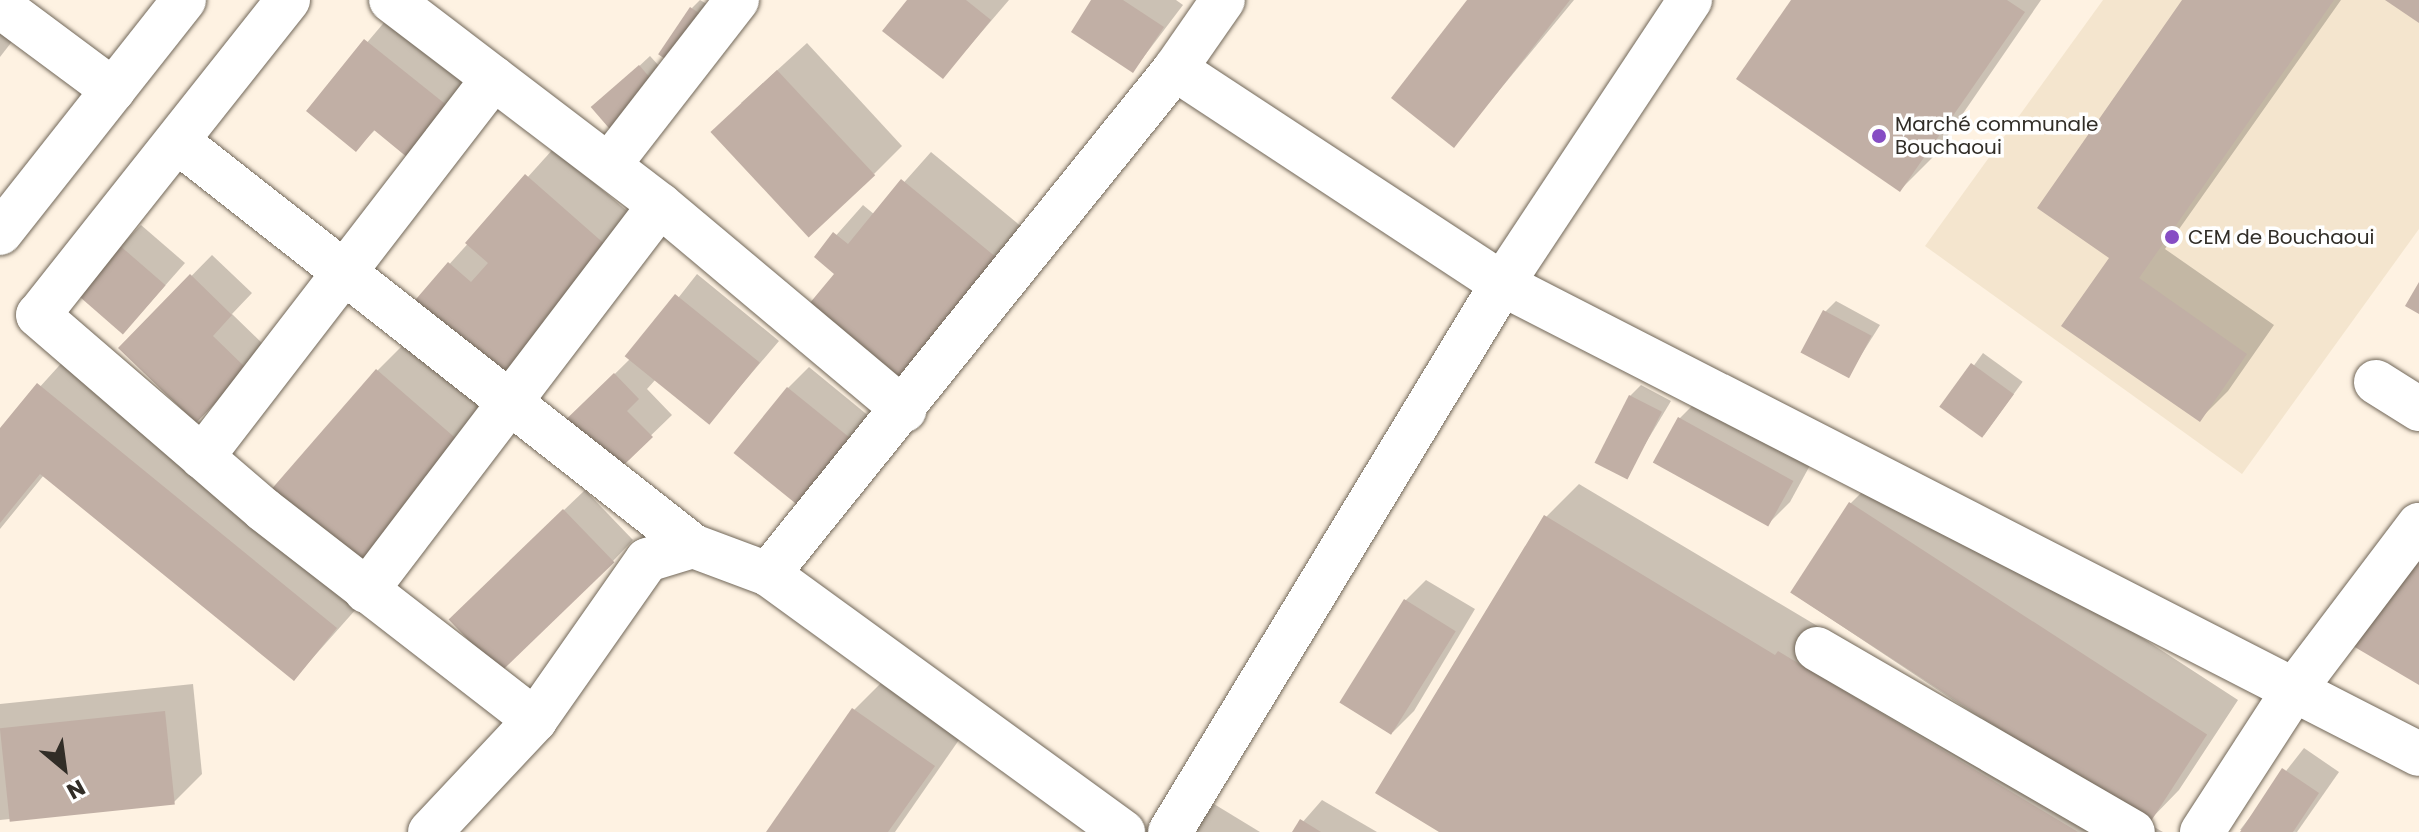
<!DOCTYPE html>
<meta charset="utf-8">
<style>
body{margin:0}
#map{position:relative;width:2419px;height:832px;overflow:hidden;background:#fef2e2;font-family:Poppins,sans-serif}
div>[style]{position:absolute}
[style*='--x']{left:calc(var(--x)*1px);top:calc(var(--y)*1px);width:calc(var(--w)*1px);rotate:calc(var(--a)*1deg)}
.built>*{inset:0;background:#f4e5ce}
.shadow>*{inset:0;background:#0003;transform-origin:0 0}
.building>*{inset:0;background:#c1afa5;transform-origin:0 0}
.roads{filter:drop-shadow(0 0 2px #716759) drop-shadow(0 0 2px #716759)}
.minor>*{height:44px;margin:-22px;padding:0 22px;transform-origin:22px;border-radius:22px;background:#fff}
.major>*{height:44px;margin:-22px;padding:0 22px;transform-origin:22px;border-radius:22px;background:#fff}
.dots>*{width:22px;height:22px;translate:-50% -50%;box-sizing:border-box;border:4px solid #fff;border-radius:50%}
span{translate:-50% -50%;white-space:nowrap;text-align:center;line-height:1.15;-webkit-text-stroke:7px #fff;paint-order:stroke}
.poi-label{font-size:20px;color:#312d27}
.left{translate:0 -50%;text-align:left}
.north{position:absolute;left:24px;top:728px;width:80px;height:80px;-webkit-text-stroke:6px #fff;paint-order:stroke;rotate:151deg;font-size:22px;font-weight:700;line-height:32px;text-align:center;color:#312d27}
.north::after{content:'';display:block;margin:auto;width:28px;height:36px;background:#312d27;clip-path:polygon(50% 0,100% 100%,50% 72%,0 100%)}
</style>
<div id="map">
<div class="built">
<div style="clip-path:polygon(2103px 0,2419px 0,2419px 229px,2242px 474px,1925px 246px)"></div>
</div>
<div class="shadow">
<div style="clip-path:polygon(0 0,31px 17px,0 57px)"></div>
<div style="clip-path:polygon(700px 0,737px 22px,706px 68px,692px 8px)"></div>
<div style="clip-path:polygon(909px 0,1009px 0,943px 77px)"></div>
<div style="clip-path:polygon(1094px 0,1176px 0,1183px 5px,1133px 71px)"></div>
<div style="clip-path:polygon(1470px 0,1574px 0,1454px 145px)"></div>
<div style="clip-path:polygon(1793px 0,2041px 0,1933px 157px,1900px 190px)"></div>
<div style="clip-path:polygon(2185px 0,2341px 0,2165px 249px,2274px 325px,2228px 391px,2200px 419px,2112px 258px)"></div>
<div style="clip-path:polygon(387px 19px,468px 85px,428px 134px,376px 129px,356px 149px,309px 111px)"></div>
<div style="clip-path:polygon(807px 43px,902px 146px,874px 174px,741px 103px)"></div>
<div style="clip-path:polygon(650px 56px,670px 78px,605px 98px)"></div>
<div style="clip-path:polygon(554px 148px,635px 218px,538px 386px,400px 319px)"></div>
<div style="clip-path:polygon(931px 152px,1023px 228px,926px 347px,817px 257px,863px 205px,875px 215px)"></div>
<div style="clip-path:polygon(141px 225px,185px 263px,125px 331px,120px 246px)"></div>
<div style="clip-path:polygon(212px 255px,252px 293px,232px 314px,267px 348px,196px 421px,121px 348px)"></div>
<div style="clip-path:polygon(697px 274px,779px 341px,710px 422px,656px 379px,647px 389px,672px 415px,604px 481px,556px 432px,631px 358px)"></div>
<div style="clip-path:polygon(1836px 301px,1880px 325px,1848px 376px,1825px 312px)"></div>
<div style="clip-path:polygon(406px 342px,512px 434px,274px 488px,378px 370px)"></div>
<div style="clip-path:polygon(76px 347px,373px 590px,294px 679px,44px 475px,0 529px,0 431px)"></div>
<div style="left:1983px;top:353px;width:49px;height:66px;rotate:36deg"></div>
<div style="clip-path:polygon(809px 367px,870px 417px,797px 503px,788px 388px)"></div>
<div style="clip-path:polygon(1641px 385px,1671px 401px,1626px 476px,1630px 396px)"></div>
<div style="clip-path:polygon(1700px 398px,1814px 458px,1790px 502px,1769px 523px,1679px 419px)"></div>
<div style="clip-path:polygon(1884px 470px,2238px 700px,2179px 790px,2147px 823px,2163px 832px,1443px 832px,1546px 517px,1579px 484px,2049px 764px,1792px 593px,1851px 503px)"></div>
<div style="clip-path:polygon(585px 490px,633px 540px,613px 561px,472px 598px)"></div>
<div style="clip-path:polygon(1426px 580px,1475px 609px,1414px 711px,1393px 732px,1405px 601px)"></div>
<div style="clip-path:polygon(882px 682px,961px 737px,895px 832px,768px 832px,854px 710px)"></div>
<div style="clip-path:polygon(193px 684px,202px 774px,174px 802px,0 820px,0 704px)"></div>
<div style="clip-path:polygon(2304px 748px,2339px 772px,2297px 832px,2240px 830px)"></div>
<div style="clip-path:polygon(1322px 800px,1377px 832px,1294px 832px)"></div>
<div style="clip-path:polygon(1214px 804px,1260px 832px,1189px 832px)"></div>
</div>
<div class="building">
<div style="clip-path:polygon(907px 0,966px 0,991px 20px,943px 79px,882px 31px)"></div>
<div style="clip-path:polygon(1091px 0,1123px 0,1164px 27px,1133px 73px,1071px 32px)"></div>
<div style="clip-path:polygon(1467px 0,1570px 0,1454px 148px,1391px 98px)"></div>
<div style="clip-path:polygon(1791px 0,2007px 0,2025px 12px,1900px 192px,1736px 79px)"></div>
<div style="clip-path:polygon(2182px 0,2334px 0,2139px 278px,2247px 354px,2200px 422px,2061px 326px,2109px 258px,2037px 208px)"></div>
<div style="clip-path:polygon(2385px 0,2419px 0,2419px 23px)"></div>
<div style="left:690px;top:7px;width:46px;height:57px;rotate:34deg"></div>
<div style="clip-path:polygon(364px 39px,449px 107px,408px 158px,374px 130px,356px 152px,306px 111px)"></div>
<div style="left:639px;top:65px;width:33px;height:64px;rotate:49deg"></div>
<div style="left:777px;top:70px;width:144px;height:91px;rotate:47deg"></div>
<div style="clip-path:polygon(525px 174px,608px 247px,543px 320px,572px 345px,510px 417px,398px 320px,448px 262px,471px 282px,488px 263px,465px 243px)"></div>
<div style="clip-path:polygon(901px 179px,997px 258px,898px 378px,809px 304px,834px 274px,814px 257px,833px 232px,848px 244px)"></div>
<div style="left:118px;top:244px;width:63px;height:65px;rotate:41deg"></div>
<div style="clip-path:polygon(190px 274px,232px 315px,213px 336px,248px 370px,196px 423px,118px 348px)"></div>
<div style="clip-path:polygon(2419px 282px,2419px 314px,2405px 306px)"></div>
<div style="left:675px;top:294px;width:109px;height:80px;rotate:39deg"></div>
<div style="left:1823px;top:310px;width:55px;height:48px;rotate:28deg"></div>
<div style="left:1971px;top:363px;width:53px;height:54px;rotate:36deg"></div>
<div style="left:376px;top:369px;width:144px;height:159px;rotate:41deg"></div>
<div style="clip-path:polygon(614px 373px,639px 399px,627px 411px,653px 437px,604px 484px,553px 432px)"></div>
<div style="clip-path:polygon(37px 383px,337px 628px,294px 681px,40px 474px,0 523px,0 428px)"></div>
<div style="left:787px;top:387px;width:82px;height:85px;rotate:39deg"></div>
<div style="left:1629px;top:395px;width:37px;height:76px;rotate:27deg"></div>
<div style="left:1678px;top:417px;width:132px;height:52px;rotate:29deg"></div>
<div style="left:1849px;top:502px;width:427px;height:108px;rotate:33deg"></div>
<div style="left:563px;top:509px;width:74px;height:159px;rotate:46deg"></div>
<div style="clip-path:polygon(1544px 515px,1775px 655px,1778px 651px,2078px 832px,1439px 832px,1375px 793px)"></div>
<div style="clip-path:polygon(2419px 537px,2419px 685px,2353px 646px)"></div>
<div style="left:1404px;top:599px;width:61px;height:122px;rotate:32deg"></div>
<div style="clip-path:polygon(852px 708px,935px 766px,888px 832px,766px 832px)"></div>
<div style="left:165px;top:711px;width:94px;height:166px;rotate:84deg"></div>
<div style="clip-path:polygon(2282px 768px,2319px 793px,2293px 832px,2240px 832px)"></div>
<div style="clip-path:polygon(1300px 819px,1321px 832px,1292px 832px)"></div>
</div>
<div class="roads">
<div class="minor">
<div style="--x:288;--y:0;--w:402;--a:128.4"></div>
<div style="--x:38;--y:315;--w:298;--a:40.8"></div>
<div style="--x:264;--y:510;--w:343;--a:37.8"></div>
<div style="--x:391;--y:0;--w:338;--a:37.3"></div>
<div style="--x:660;--y:205;--w:319;--a:40"></div>
<div style="--x:0;--y:6;--w:141;--a:36.6"></div>
<div style="--x:1175;--y:69;--w:391;--a:33.3"></div>
<div style="--x:1502;--y:284;--w:1030;--a:27.14"></div>
<div style="--x:177;--y:141;--w:656;--a:38.13"></div>
<div style="--x:609;--y:165;--w:209;--a:-52.2"></div>
<div style="--x:0;--y:233;--w:297;--a:-51.7"></div>
<div style="--x:2376;--y:382;--w:51;--a:32.1"></div>
<div style="--x:202;--y:457;--w:478;--a:-52.4"></div>
<div style="--x:768;--y:574;--w:649;--a:-51.13"></div>
<div style="--x:1175;--y:69;--w:84;--a:-55.2"></div>
<div style="--x:366;--y:591;--w:485;--a:-52.7"></div>
<div style="--x:1817;--y:649;--w:365;--a:30.1"></div>
<div style="--x:430;--y:832;--w:154;--a:-46.8"></div>
<div style="--x:535;--y:720;--w:195;--a:-55"></div>
<div style="--x:647;--y:560;--w:48;--a:-16.9"></div>
<div style="--x:693;--y:546;--w:80;--a:20.5"></div>
<div style="--x:768;--y:574;--w:439;--a:36"></div>
<div style="--x:2202;--y:832;--w:169;--a:-57.1"></div>
<div style="--x:2294;--y:690;--w:207;--a:-52.9"></div>
</div>
<div class="major">
<div style="--x:1170;--y:832;--w:641;--a:-58.79"></div>
<div style="--x:1502;--y:284;--w:341;--a:-56.5"></div>
</div>
</div>
<div class="dots">
<div style="left:1879px;top:136px;background:#864dc4"></div>
<div style="left:2172px;top:237px;background:#864dc4"></div>
</div>
<div class="poi-label">
<span class="left" style="left:1895px;top:136px">Marché communale<br>Bouchaoui</span>
<span class="left" style="left:2188px;top:237px">CEM de Bouchaoui</span>
</div>
<div class="north">N</div>
</div>
